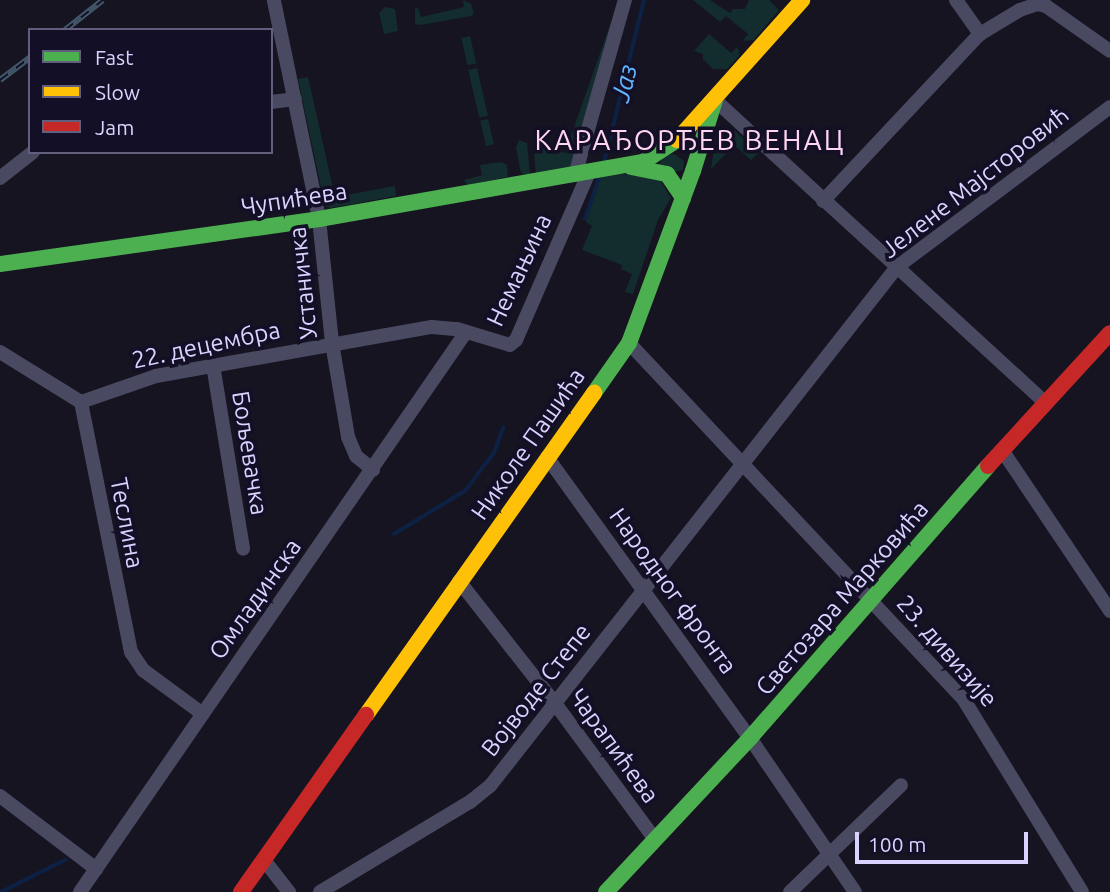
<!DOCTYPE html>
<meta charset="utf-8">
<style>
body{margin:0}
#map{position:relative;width:1110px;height:892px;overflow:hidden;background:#161421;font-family:Ubuntu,sans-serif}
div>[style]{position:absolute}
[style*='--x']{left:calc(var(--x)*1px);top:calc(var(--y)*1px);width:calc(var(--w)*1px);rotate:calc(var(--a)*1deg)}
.green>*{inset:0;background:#132c2d;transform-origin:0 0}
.stream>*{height:3.5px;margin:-1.75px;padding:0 1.75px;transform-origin:1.75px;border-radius:1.75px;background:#0d2144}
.street>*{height:14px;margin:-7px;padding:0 7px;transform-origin:7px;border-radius:7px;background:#4a4962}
.fast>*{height:16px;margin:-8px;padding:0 8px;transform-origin:8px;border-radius:8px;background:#4caf50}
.slow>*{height:16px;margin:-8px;padding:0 8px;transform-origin:8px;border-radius:8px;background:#ffc107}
.jam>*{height:16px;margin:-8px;padding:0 8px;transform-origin:8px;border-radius:8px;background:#c62828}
.rail>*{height:6px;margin-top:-3px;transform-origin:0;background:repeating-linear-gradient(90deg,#130f26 0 10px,#43596b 0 20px);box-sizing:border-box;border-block:2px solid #43596b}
span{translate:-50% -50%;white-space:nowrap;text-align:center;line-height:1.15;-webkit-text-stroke:7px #130f26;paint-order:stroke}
.street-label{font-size:24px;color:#d9d4ff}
.water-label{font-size:26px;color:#62b6ff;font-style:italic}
.quarter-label{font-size:28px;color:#ffd6f0;letter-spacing:2px}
.legend{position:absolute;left:28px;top:28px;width:245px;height:126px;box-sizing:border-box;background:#130f26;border:2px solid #625e7d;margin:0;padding:9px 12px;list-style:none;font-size:21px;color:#d9d4ff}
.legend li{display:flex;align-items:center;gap:14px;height:35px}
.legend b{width:35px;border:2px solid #625e7d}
.scale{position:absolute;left:855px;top:832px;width:173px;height:32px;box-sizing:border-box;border:4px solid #d9d4ff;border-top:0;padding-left:9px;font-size:21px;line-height:24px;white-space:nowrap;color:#d9d4ff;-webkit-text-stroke:5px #130f26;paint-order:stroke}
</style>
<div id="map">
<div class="green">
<div style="clip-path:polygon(463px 0,471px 4px,474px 13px,471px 16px,421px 25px,415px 24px,415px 8px,418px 8px,421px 17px,464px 7px)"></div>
<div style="clip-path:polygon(693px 0,710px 0,730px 13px,733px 9px,745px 9px,749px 0,769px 0,779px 10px,754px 40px,746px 41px,743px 40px,748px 34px,726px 16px,720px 22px)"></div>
<div style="clip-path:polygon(385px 7px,395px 9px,398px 31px,384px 34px,379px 13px)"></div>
<div style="clip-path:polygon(612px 19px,615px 20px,570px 169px,536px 174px,533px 142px,565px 153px)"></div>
<div style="clip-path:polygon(709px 34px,731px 53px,737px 47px,739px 50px,739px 56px,727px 69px,713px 69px,703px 59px,703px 54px,694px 51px)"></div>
<div style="left:470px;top:36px;width:28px;height:9px;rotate:77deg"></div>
<div style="left:477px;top:68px;width:49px;height:9px;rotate:77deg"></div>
<div style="clip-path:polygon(308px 77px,335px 197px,395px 186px,396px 196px,331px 208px,325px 206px,298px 79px)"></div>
<div style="left:488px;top:119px;width:26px;height:8px;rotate:77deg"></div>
<div style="clip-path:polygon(727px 129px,734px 130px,758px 153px,751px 160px,734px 145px,711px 169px,716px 135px,719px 133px,721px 139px,729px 137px)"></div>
<div style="clip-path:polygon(519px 140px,527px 143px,530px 175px,522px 174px,520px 169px,516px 148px)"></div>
<div style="clip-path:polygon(674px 154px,684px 161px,683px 170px,675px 172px,658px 166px,664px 156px)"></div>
<div style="clip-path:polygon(501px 162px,507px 165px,508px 177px,468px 185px,465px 182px,464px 180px,482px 175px,480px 165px)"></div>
<div style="clip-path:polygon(611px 173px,659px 178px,671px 198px,658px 220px,633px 294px,625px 292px,632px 274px,621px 269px,622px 265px,582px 250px,592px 226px,586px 222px,597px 180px)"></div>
</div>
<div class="stream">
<div style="--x:604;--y:163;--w:168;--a:-76.2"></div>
<div style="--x:585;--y:219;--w:43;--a:-71.1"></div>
<div style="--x:394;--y:534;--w:83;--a:-31.2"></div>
<div style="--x:465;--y:491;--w:48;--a:-52.7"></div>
<div style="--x:494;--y:453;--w:27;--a:-70"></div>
<div style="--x:1;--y:892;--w:72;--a:-26.6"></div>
</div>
<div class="street">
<div style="--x:956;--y:0;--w:42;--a:54.8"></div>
<div style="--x:274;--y:1;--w:223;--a:78.3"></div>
<div style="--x:319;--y:219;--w:125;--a:84"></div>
<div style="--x:332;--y:343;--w:95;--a:80.3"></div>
<div style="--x:348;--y:437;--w:21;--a:67"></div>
<div style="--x:356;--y:456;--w:22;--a:39"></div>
<div style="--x:715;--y:100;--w:446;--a:42.5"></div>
<div style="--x:271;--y:102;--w:24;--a:-7"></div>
<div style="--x:575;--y:175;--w:182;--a:-74.1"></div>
<div style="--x:0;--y:178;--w:42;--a:-38.2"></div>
<div style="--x:823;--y:201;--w:229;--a:-46.8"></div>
<div style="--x:980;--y:34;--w:47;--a:-31"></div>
<div style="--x:1020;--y:10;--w:18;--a:-19"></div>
<div style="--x:1037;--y:4;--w:9;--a:13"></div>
<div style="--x:1046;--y:6;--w:78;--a:35.1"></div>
<div style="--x:629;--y:343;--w:490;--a:46.8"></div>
<div style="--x:964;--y:700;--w:225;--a:58.4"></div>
<div style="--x:0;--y:352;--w:95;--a:31.7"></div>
<div style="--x:81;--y:402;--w:255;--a:78.7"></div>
<div style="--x:131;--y:652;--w:22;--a:56"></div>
<div style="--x:143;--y:670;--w:74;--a:36.3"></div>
<div style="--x:213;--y:365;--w:186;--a:80.7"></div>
<div style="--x:81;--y:402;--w:79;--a:-19.1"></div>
<div style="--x:156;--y:376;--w:280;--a:-10.1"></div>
<div style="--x:432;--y:327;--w:25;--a:5"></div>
<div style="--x:457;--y:329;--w:55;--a:16.8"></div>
<div style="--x:510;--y:345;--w:8;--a:-40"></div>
<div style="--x:516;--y:340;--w:183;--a:-66.5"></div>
<div style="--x:1002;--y:450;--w:194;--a:56.1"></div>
<div style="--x:547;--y:457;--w:347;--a:54.2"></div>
<div style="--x:750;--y:738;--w:186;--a:55.7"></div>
<div style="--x:459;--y:581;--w:154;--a:51.9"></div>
<div style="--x:554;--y:702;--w:169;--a:53.7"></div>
<div style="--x:0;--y:796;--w:121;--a:37.2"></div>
<div style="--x:264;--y:860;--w:41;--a:52"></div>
<div style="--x:80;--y:892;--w:680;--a:-55.42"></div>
<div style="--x:320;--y:892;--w:175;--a:-31"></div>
<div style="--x:470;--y:802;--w:26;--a:-39"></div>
<div style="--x:490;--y:786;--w:660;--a:-51.9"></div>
<div style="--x:897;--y:267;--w:266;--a:-36.9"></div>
<div style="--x:790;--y:892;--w:154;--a:-43.9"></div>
</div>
<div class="fast">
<div style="--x:631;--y:167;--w:37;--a:11"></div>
<div style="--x:667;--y:174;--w:29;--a:56"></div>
<div style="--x:0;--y:264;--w:322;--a:-8"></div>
<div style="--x:319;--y:219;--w:329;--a:-10"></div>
<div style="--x:643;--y:162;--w:40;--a:-32.9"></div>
<div style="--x:594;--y:393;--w:61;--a:-55"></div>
<div style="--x:629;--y:343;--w:184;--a:-69.6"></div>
<div style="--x:693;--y:171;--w:74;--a:-72.8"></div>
<div style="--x:606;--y:892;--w:211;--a:-46.9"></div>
<div style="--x:750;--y:738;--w:361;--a:-48.8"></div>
</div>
<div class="slow">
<div style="--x:677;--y:140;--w:188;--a:-48.2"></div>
<div style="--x:366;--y:715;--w:395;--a:-54.7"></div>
</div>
<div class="jam">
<div style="--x:988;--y:466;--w:180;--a:-47.5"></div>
<div style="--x:241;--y:892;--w:217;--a:-54.8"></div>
</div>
<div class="rail">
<div style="--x:65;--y:30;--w:48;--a:-38.3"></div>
<div style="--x:0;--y:80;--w:38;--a:-37"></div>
</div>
<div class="street-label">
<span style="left:975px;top:182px;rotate:-38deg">Јелене Мајсторовић</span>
<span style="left:294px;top:199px;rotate:-9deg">Чупићева</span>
<span style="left:519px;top:270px;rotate:-65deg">Немањина</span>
<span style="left:303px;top:283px;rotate:-96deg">Устаничка</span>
<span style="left:206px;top:345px;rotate:-12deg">22. децембра</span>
<span style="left:528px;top:444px;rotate:-55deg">Николе Пашића</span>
<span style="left:250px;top:453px;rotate:81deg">Бољевачка</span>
<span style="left:127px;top:523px;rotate:79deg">Теслина</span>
<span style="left:673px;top:591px;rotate:54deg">Народног фронта</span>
<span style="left:842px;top:598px;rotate:-49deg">Светозара Марковића</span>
<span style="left:255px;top:599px;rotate:-55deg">Омладинска</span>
<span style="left:947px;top:651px;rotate:49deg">23. дивизије</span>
<span style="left:536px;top:690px;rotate:-52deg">Војводе Степе</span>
<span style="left:614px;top:746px;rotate:54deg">Чарапићева</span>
</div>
<div class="water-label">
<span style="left:624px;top:83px;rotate:-76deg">Јаз</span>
</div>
<div class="quarter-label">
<span style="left:690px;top:140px">КАРАЂОРЂЕВ ВЕНАЦ</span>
</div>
<ul class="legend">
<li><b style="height:9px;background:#4caf50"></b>Fast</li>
<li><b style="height:9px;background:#ffc107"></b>Slow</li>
<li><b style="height:9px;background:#c62828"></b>Jam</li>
</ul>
<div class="scale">100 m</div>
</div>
